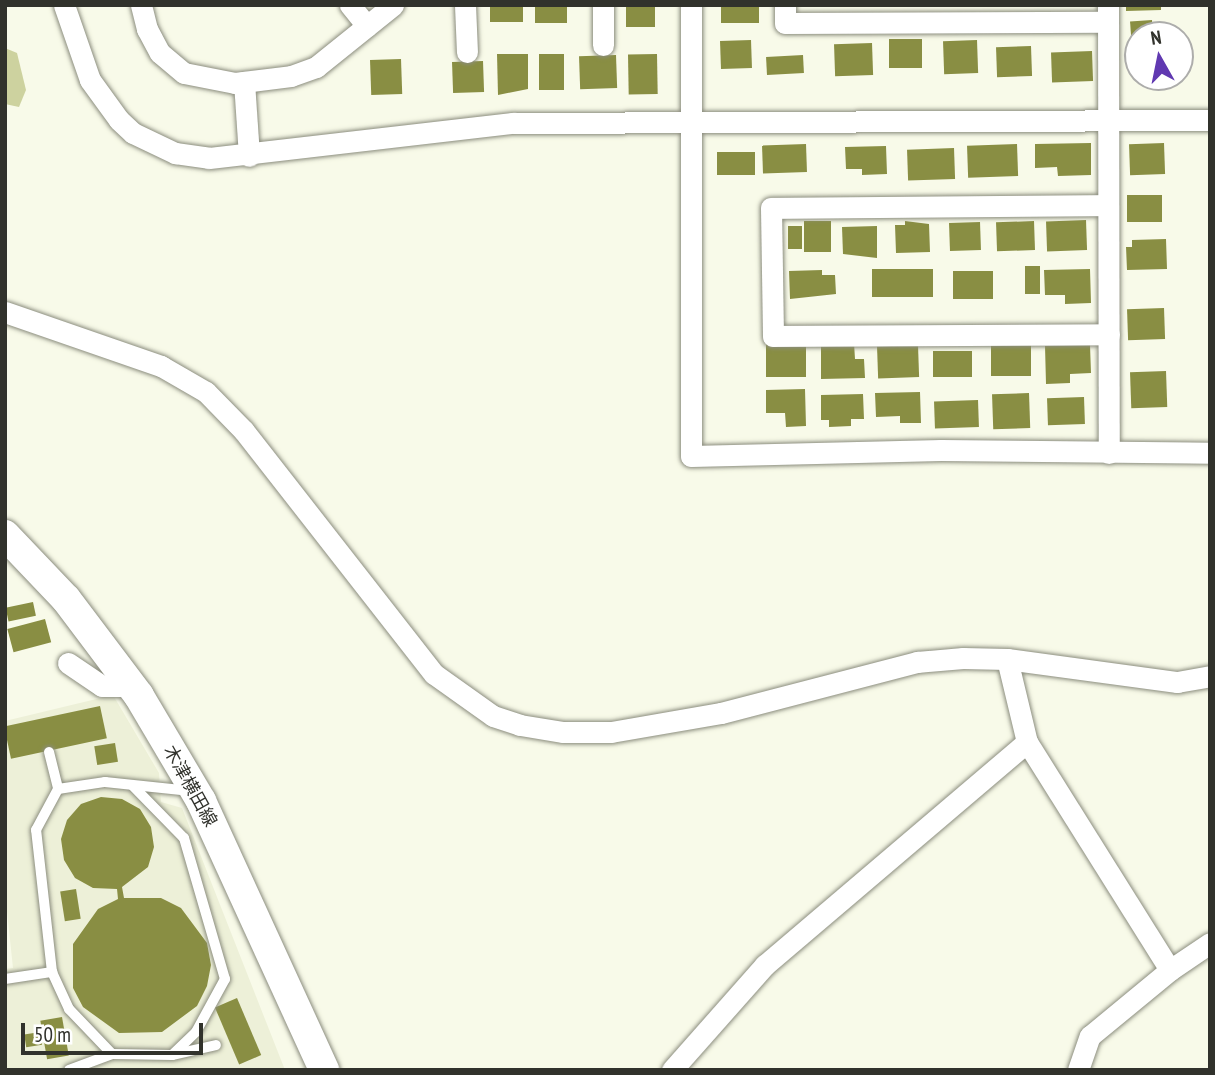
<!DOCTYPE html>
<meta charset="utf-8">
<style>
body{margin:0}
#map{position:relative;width:1215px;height:1075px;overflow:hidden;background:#f8fae9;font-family:"PT Sans Narrow","Noto Sans JP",sans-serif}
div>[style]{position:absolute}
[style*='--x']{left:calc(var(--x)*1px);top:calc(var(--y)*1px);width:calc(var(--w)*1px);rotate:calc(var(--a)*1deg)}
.built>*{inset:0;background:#edf0d8}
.green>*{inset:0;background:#cdd29f}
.building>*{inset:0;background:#898e43;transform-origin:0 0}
.roads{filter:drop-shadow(0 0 2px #8b8d7e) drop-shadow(0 0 2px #8b8d7e)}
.service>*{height:10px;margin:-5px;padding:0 5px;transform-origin:5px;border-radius:5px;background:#fff}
.minor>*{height:21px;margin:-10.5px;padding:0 10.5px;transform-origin:10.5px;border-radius:10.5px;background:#fff}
.secondary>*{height:30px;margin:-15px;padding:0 15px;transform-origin:15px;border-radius:15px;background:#fff}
span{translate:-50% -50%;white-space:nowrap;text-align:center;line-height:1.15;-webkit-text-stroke:6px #fff;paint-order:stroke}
.street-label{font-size:18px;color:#31322c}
.frame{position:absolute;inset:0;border:7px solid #31322c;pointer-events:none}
.north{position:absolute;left:1124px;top:21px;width:70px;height:70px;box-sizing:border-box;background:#fff;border:2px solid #adadab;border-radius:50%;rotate:351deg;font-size:19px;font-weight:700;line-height:28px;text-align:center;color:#31322c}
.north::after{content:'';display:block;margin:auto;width:24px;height:32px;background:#6039b1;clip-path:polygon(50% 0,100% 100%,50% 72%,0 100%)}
.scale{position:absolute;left:21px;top:1023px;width:182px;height:32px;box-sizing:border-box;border:4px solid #31322c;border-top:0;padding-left:9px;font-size:21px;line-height:24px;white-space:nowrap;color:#31322c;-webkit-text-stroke:5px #fff;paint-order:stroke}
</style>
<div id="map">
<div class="built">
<div style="clip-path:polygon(113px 695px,159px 773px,161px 802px,182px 808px,285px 1070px,5px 1070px,5px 969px,13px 968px,5px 893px,5px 721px)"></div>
</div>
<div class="green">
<div style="clip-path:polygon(5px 48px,17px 53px,26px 90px,19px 107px,5px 104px)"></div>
</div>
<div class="building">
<div style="left:490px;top:5px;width:33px;height:17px"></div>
<div style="left:535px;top:5px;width:32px;height:18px"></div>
<div style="left:626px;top:5px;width:29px;height:22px"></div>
<div style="left:721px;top:5px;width:38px;height:18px"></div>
<div style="clip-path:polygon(1126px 5px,1161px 5px,1161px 10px,1126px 11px)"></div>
<div style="left:1152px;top:20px;width:15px;height:22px;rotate:86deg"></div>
<div style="left:922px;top:39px;width:29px;height:33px;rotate:90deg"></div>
<div style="left:751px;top:40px;width:28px;height:31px;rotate:88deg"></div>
<div style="left:977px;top:40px;width:33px;height:34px;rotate:88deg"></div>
<div style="left:872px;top:43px;width:32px;height:38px;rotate:88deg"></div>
<div style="left:1031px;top:46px;width:30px;height:35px;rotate:88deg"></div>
<div style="left:1092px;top:51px;width:30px;height:41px;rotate:88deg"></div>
<div style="clip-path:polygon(497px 54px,528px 54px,528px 89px,498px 95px)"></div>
<div style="left:539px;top:54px;width:25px;height:36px"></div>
<div style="left:657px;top:54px;width:40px;height:29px;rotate:89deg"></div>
<div style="left:616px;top:55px;width:33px;height:37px;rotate:88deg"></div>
<div style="left:803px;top:55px;width:18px;height:37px;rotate:87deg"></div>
<div style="left:401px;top:59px;width:35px;height:31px;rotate:88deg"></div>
<div style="left:483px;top:61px;width:31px;height:31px;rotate:88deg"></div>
<div style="clip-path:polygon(1138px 77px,1162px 77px,1162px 80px,1139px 81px)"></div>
<div style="clip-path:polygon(1091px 143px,1091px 175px,1058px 176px,1057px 167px,1035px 168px,1035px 144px)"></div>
<div style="left:1164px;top:143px;width:31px;height:35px;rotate:88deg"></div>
<div style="left:806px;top:144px;width:28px;height:44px;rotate:88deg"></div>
<div style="left:1017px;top:144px;width:32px;height:50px;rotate:88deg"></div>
<div style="clip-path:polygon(886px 146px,887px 174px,862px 175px,862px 169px,846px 169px,845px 147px)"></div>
<div style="left:954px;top:148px;width:31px;height:47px;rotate:88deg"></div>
<div style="left:755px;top:152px;width:23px;height:38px;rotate:90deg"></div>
<div style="left:1162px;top:195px;width:27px;height:35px;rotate:90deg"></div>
<div style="left:1086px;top:220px;width:30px;height:40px;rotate:88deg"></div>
<div style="left:804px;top:221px;width:27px;height:31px"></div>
<div style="clip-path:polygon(905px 221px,929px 224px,930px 252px,896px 253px,895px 225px,905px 225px)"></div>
<div style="left:1034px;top:221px;width:29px;height:38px;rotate:88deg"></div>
<div style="left:980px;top:222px;width:28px;height:31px;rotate:88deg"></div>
<div style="left:788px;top:226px;width:14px;height:23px"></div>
<div style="clip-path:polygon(877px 226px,877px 258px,843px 254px,842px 227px)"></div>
<div style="clip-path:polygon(1166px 239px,1167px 269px,1127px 270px,1126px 247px,1132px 247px,1132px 240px)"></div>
<div style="left:1025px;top:266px;width:15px;height:28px"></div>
<div style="left:933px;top:269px;width:28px;height:61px;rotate:90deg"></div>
<div style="clip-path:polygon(1090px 269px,1091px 303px,1065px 304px,1065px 295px,1045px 295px,1044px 270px)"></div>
<div style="clip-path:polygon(822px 270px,822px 275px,835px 275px,836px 294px,790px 299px,789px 271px)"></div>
<div style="left:993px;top:271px;width:28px;height:40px;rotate:90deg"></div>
<div style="left:1164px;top:308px;width:31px;height:37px;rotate:88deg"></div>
<div style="left:806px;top:343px;width:34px;height:40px;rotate:90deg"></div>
<div style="clip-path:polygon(854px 343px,855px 359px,864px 359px,865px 378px,821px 379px,821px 344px)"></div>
<div style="left:1031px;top:344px;width:32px;height:40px;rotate:90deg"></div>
<div style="left:918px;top:345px;width:32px;height:41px;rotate:88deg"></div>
<div style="clip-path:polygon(1090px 345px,1091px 373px,1070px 374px,1070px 383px,1046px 384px,1045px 346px)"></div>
<div style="left:972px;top:351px;width:26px;height:39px;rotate:90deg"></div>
<div style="left:1166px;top:371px;width:36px;height:36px;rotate:88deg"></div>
<div style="clip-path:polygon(805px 389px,806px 426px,786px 427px,785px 413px,766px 413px,766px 390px)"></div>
<div style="clip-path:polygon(920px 392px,921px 423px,900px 423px,900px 416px,876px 417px,875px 393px)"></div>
<div style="left:1029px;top:393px;width:35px;height:37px;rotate:88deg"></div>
<div style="clip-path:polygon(863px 394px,864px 419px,851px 419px,851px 426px,829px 427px,829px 420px,821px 420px,821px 395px)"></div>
<div style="left:1084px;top:397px;width:27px;height:37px;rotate:88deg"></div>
<div style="left:978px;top:400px;width:27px;height:44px;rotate:88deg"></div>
<div style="left:33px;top:602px;width:14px;height:28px;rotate:78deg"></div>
<div style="left:45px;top:619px;width:24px;height:39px;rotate:75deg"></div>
<div style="left:100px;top:706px;width:33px;height:98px;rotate:78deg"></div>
<div style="left:115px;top:743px;width:19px;height:21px;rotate:81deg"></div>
<div style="clip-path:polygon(101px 797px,122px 799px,140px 809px,151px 827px,154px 847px,148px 867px,122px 887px,124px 898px,161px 898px,181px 908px,207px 943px,211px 965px,207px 986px,197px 1006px,162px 1032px,119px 1033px,83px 1007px,73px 988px,73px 944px,98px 909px,118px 899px,117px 889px,93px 888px,75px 878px,64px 860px,61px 839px,67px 820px,81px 804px)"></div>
<div style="left:76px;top:889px;width:30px;height:16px;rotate:81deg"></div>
<div style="left:237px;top:998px;width:62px;height:24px;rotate:67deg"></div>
<div style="left:62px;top:1017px;width:39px;height:22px;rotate:80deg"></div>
<div style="left:40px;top:1032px;width:13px;height:16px;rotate:81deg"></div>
</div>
<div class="roads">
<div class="service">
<div style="--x:49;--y:752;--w:38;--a:76"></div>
<div style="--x:58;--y:789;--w:48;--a:-8.5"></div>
<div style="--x:105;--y:782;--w:86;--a:6"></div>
<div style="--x:133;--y:786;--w:73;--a:45.6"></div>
<div style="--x:184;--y:838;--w:147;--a:73.8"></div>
<div style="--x:225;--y:979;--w:60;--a:118.7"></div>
<div style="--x:196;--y:1032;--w:33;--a:136"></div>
<div style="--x:52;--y:972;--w:143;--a:-96.4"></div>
<div style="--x:36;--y:830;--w:47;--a:-61.8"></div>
<div style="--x:5;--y:979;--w:48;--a:-8.5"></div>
<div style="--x:52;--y:972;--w:41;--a:65.3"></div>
<div style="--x:69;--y:1009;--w:62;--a:46.3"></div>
<div style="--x:112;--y:1054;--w:60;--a:1"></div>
<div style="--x:172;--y:1055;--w:45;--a:-12.8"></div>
<div style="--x:69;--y:1070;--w:46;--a:-20.4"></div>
</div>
<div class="minor">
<div style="--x:64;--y:5;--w:79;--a:70.9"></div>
<div style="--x:90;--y:80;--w:49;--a:54.1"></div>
<div style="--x:119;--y:120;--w:19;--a:43"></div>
<div style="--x:133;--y:133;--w:47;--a:25.5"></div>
<div style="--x:175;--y:153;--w:34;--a:8"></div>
<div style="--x:209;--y:158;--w:306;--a:-6.6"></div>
<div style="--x:513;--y:123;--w:697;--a:-0.25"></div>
<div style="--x:141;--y:5;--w:25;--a:76"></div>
<div style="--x:147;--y:29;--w:27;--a:62"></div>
<div style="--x:160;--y:53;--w:31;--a:40"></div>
<div style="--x:184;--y:73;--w:52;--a:11.1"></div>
<div style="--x:235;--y:83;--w:56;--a:-7.1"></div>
<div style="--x:291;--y:76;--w:27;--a:-20"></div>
<div style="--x:316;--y:67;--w:99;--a:-38.8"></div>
<div style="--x:350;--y:5;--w:27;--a:51"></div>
<div style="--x:465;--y:5;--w:47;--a:87.6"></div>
<div style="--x:691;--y:5;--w:451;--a:90"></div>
<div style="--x:691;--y:456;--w:250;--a:-1.4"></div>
<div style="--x:941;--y:450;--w:269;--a:0.6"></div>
<div style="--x:785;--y:5;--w:18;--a:90"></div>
<div style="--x:785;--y:23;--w:323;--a:-0.2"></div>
<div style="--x:1108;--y:5;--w:448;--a:89.9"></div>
<div style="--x:603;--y:45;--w:40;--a:-90"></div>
<div style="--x:244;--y:82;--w:74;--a:86.1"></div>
<div style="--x:1108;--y:205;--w:337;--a:179.5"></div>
<div style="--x:771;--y:208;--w:128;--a:89.1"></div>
<div style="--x:773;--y:336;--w:336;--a:-0.3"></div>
<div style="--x:5;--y:312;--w:165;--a:19.1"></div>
<div style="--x:161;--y:366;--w:52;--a:30"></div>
<div style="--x:206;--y:392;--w:54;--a:45.7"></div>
<div style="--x:244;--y:431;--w:308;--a:52"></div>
<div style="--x:434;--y:674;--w:72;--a:35.4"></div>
<div style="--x:493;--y:716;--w:28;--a:18"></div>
<div style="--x:520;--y:725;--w:44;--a:9.2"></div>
<div style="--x:563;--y:732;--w:48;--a:0"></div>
<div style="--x:611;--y:732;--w:112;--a:-9.8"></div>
<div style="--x:721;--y:713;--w:203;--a:-14.6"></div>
<div style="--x:917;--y:662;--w:46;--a:-5"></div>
<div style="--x:963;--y:658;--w:44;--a:1.3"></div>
<div style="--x:1007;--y:659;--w:172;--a:7.7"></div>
<div style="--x:1177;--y:682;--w:34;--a:-10"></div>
<div style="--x:1007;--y:659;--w:85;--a:76.5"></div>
<div style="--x:1027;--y:742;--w:269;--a:57.9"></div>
<div style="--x:68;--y:663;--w:41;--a:34.1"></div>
<div style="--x:102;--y:686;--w:29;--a:0"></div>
<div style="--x:672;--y:1070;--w:140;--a:-48.5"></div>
<div style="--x:765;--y:965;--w:344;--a:-40.4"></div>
<div style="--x:1078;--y:1070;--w:36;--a:-71"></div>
<div style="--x:1090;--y:1036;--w:104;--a:-39.5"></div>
<div style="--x:1170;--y:970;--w:48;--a:-34"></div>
</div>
<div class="secondary">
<div style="--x:5;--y:535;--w:88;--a:46.4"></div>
<div style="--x:66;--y:599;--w:121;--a:53"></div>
<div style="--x:139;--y:696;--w:122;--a:59.4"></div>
<div style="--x:201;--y:801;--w:296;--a:65.4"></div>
</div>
</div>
<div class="street-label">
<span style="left:190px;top:786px;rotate:61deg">木津横田線</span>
</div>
<div class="frame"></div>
<div class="north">N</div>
<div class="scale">50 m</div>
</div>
